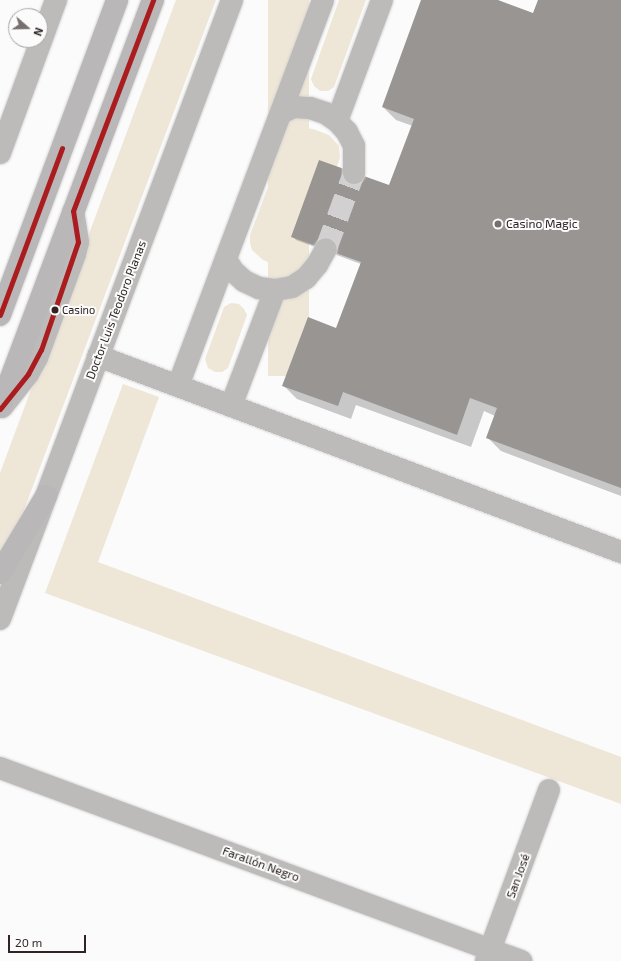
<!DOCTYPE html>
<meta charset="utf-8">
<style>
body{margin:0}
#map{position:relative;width:621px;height:961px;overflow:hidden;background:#fbfbfb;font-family:"Exo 2",sans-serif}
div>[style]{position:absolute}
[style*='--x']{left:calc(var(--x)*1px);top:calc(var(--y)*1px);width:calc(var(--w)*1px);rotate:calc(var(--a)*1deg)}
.green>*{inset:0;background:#eee6d6;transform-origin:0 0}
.shadow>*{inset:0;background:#0003}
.building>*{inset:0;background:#999593}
.minor-tunnel>*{height:22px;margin-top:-11px;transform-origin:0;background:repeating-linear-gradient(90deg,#d2d0d0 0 22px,transparent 0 33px)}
.roads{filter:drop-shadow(0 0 1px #d6d4d4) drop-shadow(0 0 1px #d6d4d4)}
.minor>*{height:22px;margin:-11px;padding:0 11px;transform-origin:11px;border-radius:11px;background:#bdbaba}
.highway>*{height:22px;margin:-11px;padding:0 11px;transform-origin:11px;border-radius:11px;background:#bab7b8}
.bus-1>*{height:5px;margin:-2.5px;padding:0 2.5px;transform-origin:2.5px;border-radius:2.5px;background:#ab1c1f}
.dots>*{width:11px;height:11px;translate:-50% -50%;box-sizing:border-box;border:2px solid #fbfbfb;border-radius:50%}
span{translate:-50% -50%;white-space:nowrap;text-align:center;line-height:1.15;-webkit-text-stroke:4px #fbfbfb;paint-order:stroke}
.bus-label{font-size:11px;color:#2f2423}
.left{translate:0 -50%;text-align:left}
.poi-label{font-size:12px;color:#2f2423}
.street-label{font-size:12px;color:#2f2423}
.north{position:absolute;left:8px;top:8px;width:40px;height:40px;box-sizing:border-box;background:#fbfbfb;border:1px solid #a9a5a5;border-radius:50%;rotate:110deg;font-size:11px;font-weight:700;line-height:16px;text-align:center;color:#2f2423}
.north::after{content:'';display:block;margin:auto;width:14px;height:18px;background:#766f6f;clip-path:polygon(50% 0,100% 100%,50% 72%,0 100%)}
.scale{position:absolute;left:8px;top:935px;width:78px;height:18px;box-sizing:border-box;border:2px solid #2f2423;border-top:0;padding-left:5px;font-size:12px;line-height:14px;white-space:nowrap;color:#2f2423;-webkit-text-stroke:3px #fbfbfb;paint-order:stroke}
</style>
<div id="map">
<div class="green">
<div style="clip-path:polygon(176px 0,216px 0,24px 510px,0 557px,0 473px)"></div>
<div style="left:268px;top:0;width:41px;height:376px"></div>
<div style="clip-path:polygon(339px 0,366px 0,334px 87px,328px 91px,320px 91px,314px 86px,311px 79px)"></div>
<div style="clip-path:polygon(305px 128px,313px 129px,329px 135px,339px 146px,340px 158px,306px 251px,296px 263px,290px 266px,277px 266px,263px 260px,252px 250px,250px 243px,250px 235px,285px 142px,291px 134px)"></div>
<div style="clip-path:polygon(231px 303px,239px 304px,244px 309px,247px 315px,228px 368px,222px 372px,215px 372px,208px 368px,205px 359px,224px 307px)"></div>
<div style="clip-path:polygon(123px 384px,159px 397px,98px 562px,621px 757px,621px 804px,45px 593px)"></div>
</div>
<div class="shadow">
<div style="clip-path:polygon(423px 0,495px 0,534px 14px,539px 0,621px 0,621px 496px,501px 451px,487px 437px,495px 416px,484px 411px,471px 447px,356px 405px,351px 419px,297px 399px,283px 385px,337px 329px,361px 264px,296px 240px,293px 236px,389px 186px,413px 126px,396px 120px,383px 107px)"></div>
</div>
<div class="building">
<div style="clip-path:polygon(421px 0,498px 0,533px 13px,538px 0,621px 0,621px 488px,486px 438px,497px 408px,470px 398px,457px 435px,343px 392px,338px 406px,282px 386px,308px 317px,336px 328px,361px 262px,291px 237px,319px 160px,389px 185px,414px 119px,382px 107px)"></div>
</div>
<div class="minor-tunnel">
<div style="--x:326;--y:249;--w:81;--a:-69.8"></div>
</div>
<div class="roads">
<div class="minor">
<div style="--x:281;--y:113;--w:14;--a:-25"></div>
<div style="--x:294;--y:107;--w:16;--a:4"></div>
<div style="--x:310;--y:108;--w:16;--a:18"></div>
<div style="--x:325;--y:113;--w:14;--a:34"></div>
<div style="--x:337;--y:121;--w:15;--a:48"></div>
<div style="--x:347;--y:132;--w:16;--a:63"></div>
<div style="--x:354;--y:146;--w:27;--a:90"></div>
<div style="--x:337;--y:121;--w:129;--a:-69.6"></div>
<div style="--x:0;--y:153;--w:163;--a:-69.9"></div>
<div style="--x:226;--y:259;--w:14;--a:60"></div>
<div style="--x:233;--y:271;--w:15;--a:42"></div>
<div style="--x:244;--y:281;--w:17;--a:25"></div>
<div style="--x:259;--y:288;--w:16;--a:7"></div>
<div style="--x:275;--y:290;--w:17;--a:-10"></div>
<div style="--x:292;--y:287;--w:17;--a:-33"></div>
<div style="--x:306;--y:278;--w:17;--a:-50"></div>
<div style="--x:317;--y:265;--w:18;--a:-61"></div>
<div style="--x:98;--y:356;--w:559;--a:20.54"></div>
<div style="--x:178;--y:386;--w:412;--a:-69.4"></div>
<div style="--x:231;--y:406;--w:124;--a:-69.2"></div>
<div style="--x:2;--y:407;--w:42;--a:-51.8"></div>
<div style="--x:28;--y:374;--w:18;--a:-61"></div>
<div style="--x:37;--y:358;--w:111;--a:-69.9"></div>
<div style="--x:75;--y:254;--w:12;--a:-76"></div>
<div style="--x:78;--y:242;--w:31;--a:-99"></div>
<div style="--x:0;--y:619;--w:661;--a:-69.45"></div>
<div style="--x:0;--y:768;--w:556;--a:20.33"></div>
<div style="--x:486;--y:961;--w:182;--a:-69.8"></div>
</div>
<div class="highway">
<div style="--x:0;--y:315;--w:336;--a:-69.6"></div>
<div style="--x:0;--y:407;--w:435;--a:-69.4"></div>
<div style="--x:0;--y:573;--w:90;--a:-59.1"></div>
</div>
</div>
<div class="bus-1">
<div style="--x:0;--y:315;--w:178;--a:-69.6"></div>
<div style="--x:0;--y:409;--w:45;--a:-51.3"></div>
<div style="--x:28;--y:374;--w:27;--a:-62"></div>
<div style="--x:41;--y:350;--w:114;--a:-71.1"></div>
<div style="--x:78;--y:242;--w:31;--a:-99"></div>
<div style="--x:73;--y:211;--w:226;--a:-69.2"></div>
</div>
<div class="dots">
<div style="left:498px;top:224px;background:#766f6f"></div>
<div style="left:55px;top:310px;background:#2f2423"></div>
</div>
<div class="bus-label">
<span class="left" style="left:62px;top:310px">Casino</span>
</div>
<div class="poi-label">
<span class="left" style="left:506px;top:224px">Casino Magic</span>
</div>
<div class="street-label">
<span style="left:116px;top:310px;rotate:-69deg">Doctor Luis Teodoro Planas</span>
<span style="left:261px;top:864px;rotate:20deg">Farallón Negro</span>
<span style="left:518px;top:876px;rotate:-70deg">San José</span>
</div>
<div class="north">N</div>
<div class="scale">20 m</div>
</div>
